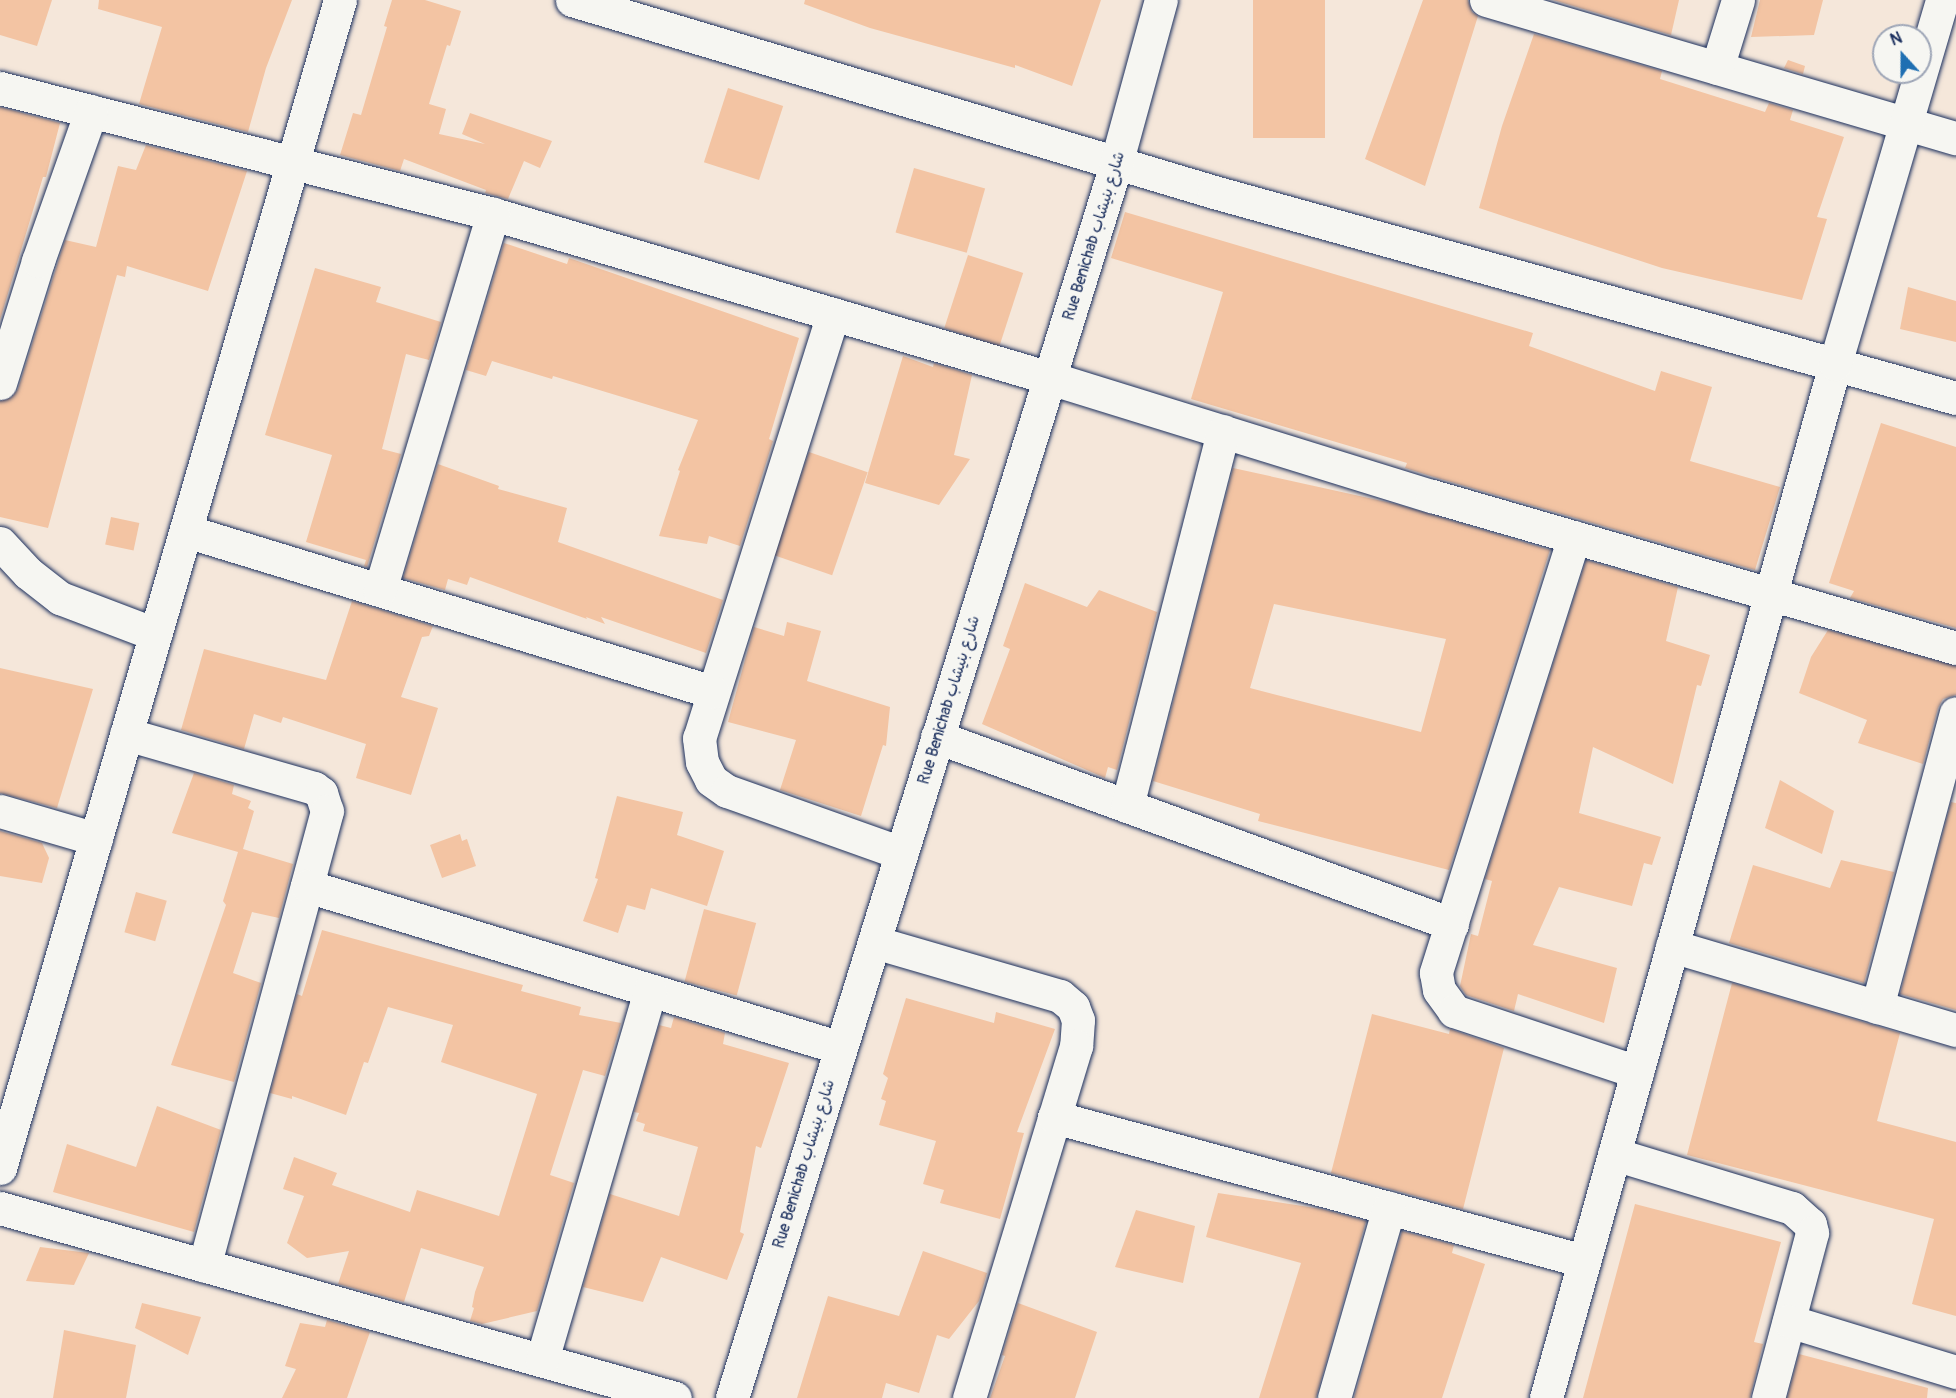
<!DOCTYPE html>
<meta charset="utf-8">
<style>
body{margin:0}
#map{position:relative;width:1956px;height:1398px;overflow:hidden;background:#f5e7da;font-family:Pangolin,"Playpen Sans Arabic",sans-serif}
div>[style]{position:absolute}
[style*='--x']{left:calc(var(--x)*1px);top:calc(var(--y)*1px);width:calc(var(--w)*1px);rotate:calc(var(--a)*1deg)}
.building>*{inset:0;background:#f3c4a3;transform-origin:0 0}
.roads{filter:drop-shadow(0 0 2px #1b2f5e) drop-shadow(0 0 2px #1b2f5e)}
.street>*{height:33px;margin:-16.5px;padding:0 16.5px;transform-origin:16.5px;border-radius:16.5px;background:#f6f6f2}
.secondary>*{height:33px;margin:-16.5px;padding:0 16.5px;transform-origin:16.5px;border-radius:16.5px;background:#f6f6f2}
span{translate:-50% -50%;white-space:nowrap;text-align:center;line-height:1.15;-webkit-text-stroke:5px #f6f6f2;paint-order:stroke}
.street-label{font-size:16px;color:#1b2f5e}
.north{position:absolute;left:1872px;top:24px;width:60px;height:60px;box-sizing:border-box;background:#f6f6f2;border:2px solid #9ea6b7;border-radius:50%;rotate:339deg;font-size:16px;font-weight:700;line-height:24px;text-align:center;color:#1b2f5e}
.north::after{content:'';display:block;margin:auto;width:21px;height:27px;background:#1f6fb2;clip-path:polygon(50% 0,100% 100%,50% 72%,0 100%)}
</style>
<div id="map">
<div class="building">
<div style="clip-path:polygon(0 0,52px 0,37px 46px,0 35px)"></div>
<div style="clip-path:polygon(99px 0,292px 0,266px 68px,248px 132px,139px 104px,162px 27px,98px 9px)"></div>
<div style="clip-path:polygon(392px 0,425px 0,461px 11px,450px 46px,447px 45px,429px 104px,446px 109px,439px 134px,485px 144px,462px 134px,470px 113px,552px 141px,540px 168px,524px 161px,508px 199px,485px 193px,486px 190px,404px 159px,400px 171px,340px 155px,353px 113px,361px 115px,387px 27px,384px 26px)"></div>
<div style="clip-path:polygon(805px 0,1101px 0,1072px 86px,1015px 65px,1015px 68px,870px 28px,804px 4px)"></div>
<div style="left:1253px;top:0;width:72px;height:138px"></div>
<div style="clip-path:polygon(1423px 0,1468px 0,1472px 12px,1478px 16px,1425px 186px,1365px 159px)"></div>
<div style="clip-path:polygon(1553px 0,1679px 0,1671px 35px)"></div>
<div style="clip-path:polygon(1760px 0,1823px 0,1814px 35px,1751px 37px)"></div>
<div style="clip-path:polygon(1534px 34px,1662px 71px,1660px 79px,1765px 112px,1769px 103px,1793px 110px,1790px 120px,1844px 137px,1817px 217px,1827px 219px,1802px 300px,1662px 268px,1479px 208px,1502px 126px)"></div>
<div style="clip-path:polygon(1788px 60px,1805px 66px,1803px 74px,1784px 68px)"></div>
<div style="left:728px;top:88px;width:58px;height:78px;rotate:18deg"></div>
<div style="clip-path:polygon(0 107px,60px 123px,46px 177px,43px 177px,0 320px)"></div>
<div style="clip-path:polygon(146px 145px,247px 171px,208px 291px,127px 266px,125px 277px,117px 275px,48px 528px,0 517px,0 401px,12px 397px,18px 389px,65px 240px,96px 247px,118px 166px,136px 170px)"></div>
<div style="left:914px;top:168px;width:74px;height:67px;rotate:16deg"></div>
<div style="clip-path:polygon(1125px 212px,1533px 333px,1529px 346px,1655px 391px,1661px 371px,1712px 387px,1690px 461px,1780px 487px,1755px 570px,1437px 478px,1405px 468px,1407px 463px,1191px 399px,1223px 292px,1111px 258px)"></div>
<div style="clip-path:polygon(504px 243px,567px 264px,569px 258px,799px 338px,769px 439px,773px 441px,740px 546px,709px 536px,707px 544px,659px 536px,680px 471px,678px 470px,698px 420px,553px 376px,552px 379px,492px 361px,486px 376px,466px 370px)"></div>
<div style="left:968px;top:255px;width:58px;height:77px;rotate:18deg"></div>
<div style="clip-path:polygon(315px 268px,381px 287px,376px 302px,441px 322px,429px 360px,406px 354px,382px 449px,401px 454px,367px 567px,364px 566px,366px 560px,306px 542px,332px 455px,265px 435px)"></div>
<div style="clip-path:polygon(1908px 287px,1956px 301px,1956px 342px,1900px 329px)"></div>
<div style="clip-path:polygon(903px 356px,933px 367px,934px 363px,972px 375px,954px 455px,970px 459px,939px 505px,865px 483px)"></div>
<div style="clip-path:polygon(1881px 423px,1956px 447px,1956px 628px,1850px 598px,1854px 591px,1829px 583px)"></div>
<div style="left:809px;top:452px;width:62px;height:109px;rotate:19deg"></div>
<div style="clip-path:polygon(438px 464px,499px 486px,498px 489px,567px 508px,558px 542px,723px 600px,706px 653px,601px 617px,605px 624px,586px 617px,587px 619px,470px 577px,467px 585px,448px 579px,445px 590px,403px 578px)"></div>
<div style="clip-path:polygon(evenodd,1233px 468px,1396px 504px,1550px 550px,1449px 870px,1258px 821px,1260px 814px,1153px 781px,1233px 468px,1274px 604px,1446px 639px,1421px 732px,1250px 688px,1274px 604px)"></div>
<div style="left:111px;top:517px;width:29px;height:28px;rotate:12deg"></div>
<div style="clip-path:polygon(1586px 560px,1678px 587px,1666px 641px,1710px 655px,1701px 686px,1697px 685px,1673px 784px,1593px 747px,1579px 813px,1661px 837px,1652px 865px,1644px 863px,1632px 906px,1559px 887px,1533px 945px,1617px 968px,1604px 1023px,1518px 994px,1514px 1011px,1466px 995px,1460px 986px,1471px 934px,1478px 936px,1492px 881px,1485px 879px)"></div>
<div style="clip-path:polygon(1025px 583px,1087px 607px,1099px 590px,1157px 612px,1117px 770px,1108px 767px,1105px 778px,982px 724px,1010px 649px,1003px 646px)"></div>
<div style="clip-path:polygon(352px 601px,433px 626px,429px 636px,422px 637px,401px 697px,438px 708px,411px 795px,356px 778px,366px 744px,283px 717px,281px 723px,254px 714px,244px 749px,181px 730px,204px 649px,326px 680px)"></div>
<div style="clip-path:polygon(787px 622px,821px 631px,807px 681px,890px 707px,886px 746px,883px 745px,861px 816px,780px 790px,796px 740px,728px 722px,754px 627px,784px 636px)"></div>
<div style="clip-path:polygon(1828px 630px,1956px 666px,1956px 695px,1943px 699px,1938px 708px,1923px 764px,1858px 743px,1867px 720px,1799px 693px,1811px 657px)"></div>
<div style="clip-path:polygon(0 668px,93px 689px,57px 808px,0 793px)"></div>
<div style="clip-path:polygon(194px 773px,234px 785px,232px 794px,251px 801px,248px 808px,254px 811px,243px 849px,293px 864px,279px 918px,252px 912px,233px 973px,261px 983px,234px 1082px,171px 1065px,226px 905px,223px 901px,238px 852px,172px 833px)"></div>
<div style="clip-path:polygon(1780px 780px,1834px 811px,1822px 854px,1765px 828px)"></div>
<div style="clip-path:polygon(617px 796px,683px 812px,677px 835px,724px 851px,707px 906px,651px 888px,645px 910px,627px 905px,618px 933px,583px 921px,598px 879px,595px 878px)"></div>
<div style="clip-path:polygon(1951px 802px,1956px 803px,1956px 1010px,1900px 994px)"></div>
<div style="clip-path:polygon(0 831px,42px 843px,49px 858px,42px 883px,0 876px)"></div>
<div style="clip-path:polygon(460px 834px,462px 841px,467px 839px,476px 866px,442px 878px,430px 845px)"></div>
<div style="clip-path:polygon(1841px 860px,1894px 872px,1864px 983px,1729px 943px,1753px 865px,1830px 888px)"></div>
<div style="left:136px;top:892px;width:32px;height:42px;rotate:16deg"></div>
<div style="left:704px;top:909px;width:54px;height:75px;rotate:15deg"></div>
<div style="clip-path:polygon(322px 930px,523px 985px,521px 991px,581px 1007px,579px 1015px,621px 1023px,605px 1076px,583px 1070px,550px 1175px,574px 1183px,537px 1311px,482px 1324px,470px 1321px,474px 1308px,472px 1307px,475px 1292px,484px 1267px,421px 1248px,404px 1302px,338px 1284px,349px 1251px,307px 1258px,287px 1243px,304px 1196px,283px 1189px,294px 1157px,337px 1173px,332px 1185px,410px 1212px,417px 1190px,499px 1216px,537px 1094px,441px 1062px,453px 1025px,388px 1007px,368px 1063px,364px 1062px,346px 1115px,292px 1096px,292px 1099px,270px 1093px,297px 994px,302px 996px)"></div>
<div style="clip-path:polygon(1732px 983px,1900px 1033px,1877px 1121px,1956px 1142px,1956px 1316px,1912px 1304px,1934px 1219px,1687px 1155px)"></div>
<div style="clip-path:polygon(906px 998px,994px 1023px,996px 1012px,1055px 1029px,1017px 1132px,1024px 1133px,1000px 1219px,940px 1203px,944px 1190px,923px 1184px,936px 1141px,879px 1125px,886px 1101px,881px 1099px,888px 1078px,883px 1074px)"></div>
<div style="clip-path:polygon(1372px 1014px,1449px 1034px,1450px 1029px,1504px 1048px,1463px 1209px,1331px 1173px)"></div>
<div style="clip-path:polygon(674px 1017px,725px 1033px,723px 1044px,789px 1063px,761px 1148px,756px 1146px,740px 1232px,744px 1234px,727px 1280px,661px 1257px,643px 1302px,583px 1287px,610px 1194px,679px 1216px,698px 1147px,643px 1131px,645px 1124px,636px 1121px,639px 1113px,634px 1112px,659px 1025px,671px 1028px)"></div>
<div style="clip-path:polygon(157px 1106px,221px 1130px,194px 1232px,53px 1192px,67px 1144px,136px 1167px)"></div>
<div style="clip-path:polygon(1218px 1193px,1322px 1209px,1366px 1221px,1316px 1398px,1259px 1398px,1301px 1263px,1206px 1237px)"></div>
<div style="clip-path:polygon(1635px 1204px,1781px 1242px,1754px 1342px,1763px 1344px,1750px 1398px,1583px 1398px)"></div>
<div style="clip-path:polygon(1136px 1210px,1195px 1226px,1183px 1283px,1115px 1267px)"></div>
<div style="clip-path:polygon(1402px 1231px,1454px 1245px,1452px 1253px,1485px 1264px,1442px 1398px,1354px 1398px)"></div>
<div style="clip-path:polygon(40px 1247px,89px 1253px,74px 1285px,26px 1281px)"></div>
<div style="clip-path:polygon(923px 1251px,987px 1273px,979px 1301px,949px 1339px,937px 1335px,919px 1393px,886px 1383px,882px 1398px,797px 1398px,828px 1296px,899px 1316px)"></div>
<div style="clip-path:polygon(142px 1303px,201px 1317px,188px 1355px,135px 1328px)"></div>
<div style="clip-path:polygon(1018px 1303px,1097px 1332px,1075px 1398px,990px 1398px,1005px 1356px,1002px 1355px)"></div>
<div style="clip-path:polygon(327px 1320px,370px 1332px,347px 1398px,282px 1398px,296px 1369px,285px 1366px,300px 1323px,325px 1327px)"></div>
<div style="clip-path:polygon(64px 1330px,136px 1345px,126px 1398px,53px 1398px)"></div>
<div style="clip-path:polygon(1799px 1354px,1928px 1388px,1927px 1398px,1787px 1398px)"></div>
</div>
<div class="roads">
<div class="street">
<div style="--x:572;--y:0;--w:670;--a:16.65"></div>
<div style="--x:1214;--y:192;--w:770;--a:15.52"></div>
<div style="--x:1486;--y:0;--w:490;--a:16.4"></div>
<div style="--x:1717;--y:68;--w:71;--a:-72.8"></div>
<div style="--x:0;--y:88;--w:509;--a:14.34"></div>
<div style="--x:493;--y:214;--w:581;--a:16.41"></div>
<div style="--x:1050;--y:378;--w:400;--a:17.2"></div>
<div style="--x:1432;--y:496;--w:546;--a:16.18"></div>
<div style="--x:833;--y:314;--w:445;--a:107.5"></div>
<div style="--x:699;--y:738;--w:24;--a:83"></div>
<div style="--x:702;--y:762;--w:20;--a:63"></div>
<div style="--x:711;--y:780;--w:19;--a:35"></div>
<div style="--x:727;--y:791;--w:185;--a:19.6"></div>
<div style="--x:0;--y:383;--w:128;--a:-72.7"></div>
<div style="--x:38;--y:261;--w:159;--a:-70.5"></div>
<div style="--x:186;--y:531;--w:551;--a:16.99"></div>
<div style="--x:1574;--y:537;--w:457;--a:107.6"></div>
<div style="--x:1436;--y:973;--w:17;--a:80"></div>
<div style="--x:1439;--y:990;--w:26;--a:54"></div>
<div style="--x:1454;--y:1011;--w:193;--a:18.4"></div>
<div style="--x:0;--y:543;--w:41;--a:47"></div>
<div style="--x:28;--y:573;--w:41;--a:38"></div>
<div style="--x:60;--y:598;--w:102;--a:20.8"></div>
<div style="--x:380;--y:590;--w:393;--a:-73.3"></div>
<div style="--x:126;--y:734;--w:196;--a:16"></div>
<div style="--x:314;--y:788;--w:9;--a:36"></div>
<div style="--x:321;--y:793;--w:19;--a:72"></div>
<div style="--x:327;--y:811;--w:471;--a:105.1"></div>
<div style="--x:937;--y:737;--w:548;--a:19.96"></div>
<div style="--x:1127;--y:806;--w:387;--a:-75.6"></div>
<div style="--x:0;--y:811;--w:100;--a:16.3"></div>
<div style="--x:307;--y:886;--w:558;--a:16.88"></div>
<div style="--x:874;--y:942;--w:194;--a:16.2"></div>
<div style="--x:1060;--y:996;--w:17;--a:40"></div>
<div style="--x:1073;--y:1007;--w:14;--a:69"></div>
<div style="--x:1078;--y:1020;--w:26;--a:94"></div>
<div style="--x:1076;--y:1046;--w:368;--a:106.9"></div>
<div style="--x:1672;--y:946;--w:296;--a:16.5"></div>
<div style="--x:1877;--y:1007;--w:304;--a:-75"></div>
<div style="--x:1054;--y:1117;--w:549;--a:15.2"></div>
<div style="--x:1614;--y:1154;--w:186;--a:16.9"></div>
<div style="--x:1792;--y:1208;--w:24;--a:42"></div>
<div style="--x:1810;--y:1224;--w:9;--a:77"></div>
<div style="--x:1812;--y:1233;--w:171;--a:104.9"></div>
<div style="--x:0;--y:1208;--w:701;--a:15.72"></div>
<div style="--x:1789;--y:1321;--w:175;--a:17"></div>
<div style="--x:542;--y:1360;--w:385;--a:-73.7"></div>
<div style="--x:732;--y:1398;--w:1292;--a:-72.71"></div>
<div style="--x:1116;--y:164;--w:170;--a:-74.7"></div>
<div style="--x:1334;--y:1398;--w:198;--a:-73.9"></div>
<div style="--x:1546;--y:1398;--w:1074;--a:-74.38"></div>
<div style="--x:1835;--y:364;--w:379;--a:-73.6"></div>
</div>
<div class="secondary">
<div style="--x:0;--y:1168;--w:1216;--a:-73.77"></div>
</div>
</div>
<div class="street-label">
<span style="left:1094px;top:236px;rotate:-73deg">Rue Benichab شارع بنيشاب</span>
<span style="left:949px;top:700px;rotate:-73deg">Rue Benichab شارع بنيشاب</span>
<span style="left:804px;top:1164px;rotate:-73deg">Rue Benichab شارع بنيشاب</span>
</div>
<div class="north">N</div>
</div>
